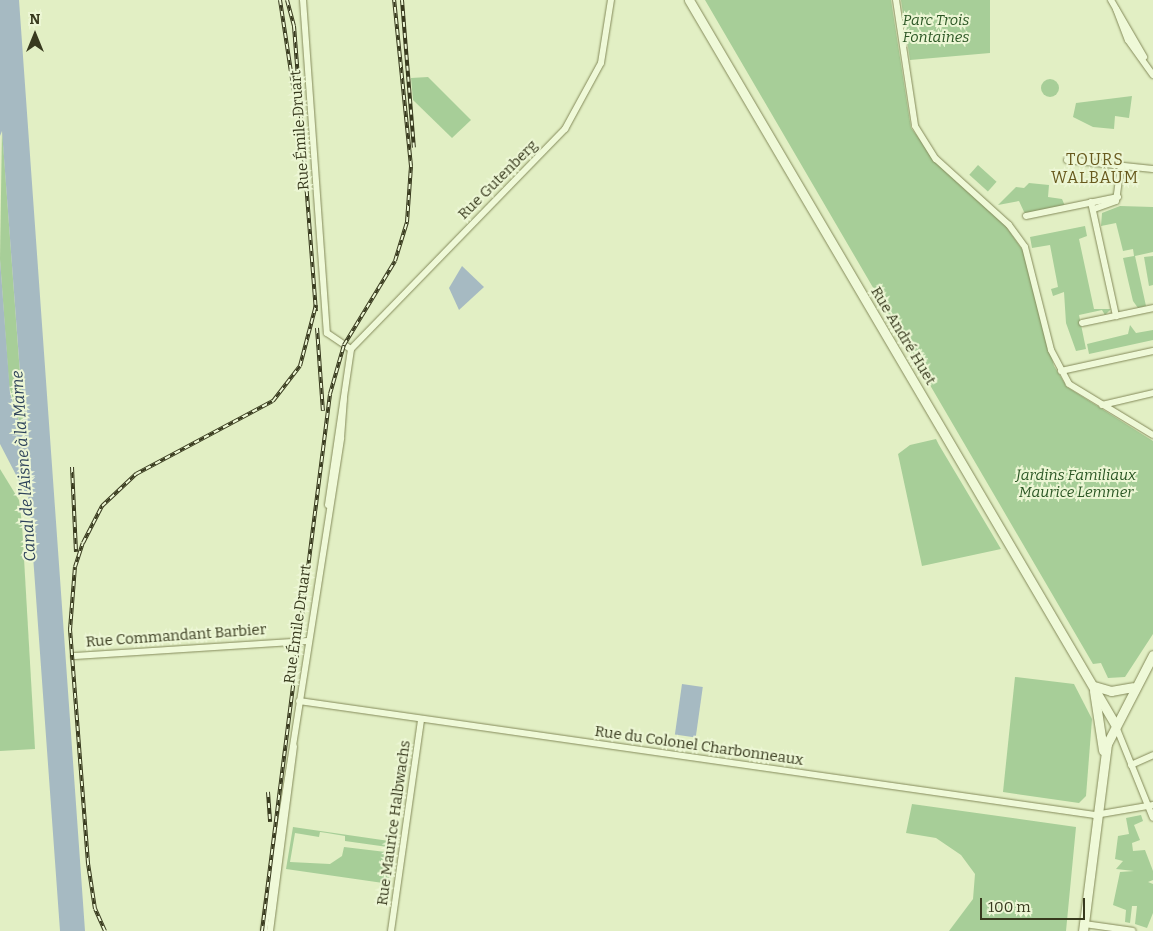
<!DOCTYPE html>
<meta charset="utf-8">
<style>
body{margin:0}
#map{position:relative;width:1153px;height:931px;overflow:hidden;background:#e2efc4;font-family:Bitter,serif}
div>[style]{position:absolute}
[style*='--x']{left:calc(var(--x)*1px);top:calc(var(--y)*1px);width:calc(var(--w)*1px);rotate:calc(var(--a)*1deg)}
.green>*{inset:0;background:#a7ce98;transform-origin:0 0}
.round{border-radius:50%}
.water>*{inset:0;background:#a6bac2;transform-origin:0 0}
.roads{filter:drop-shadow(0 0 1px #848a5a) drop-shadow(0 0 1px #848a5a)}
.street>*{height:6px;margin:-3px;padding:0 3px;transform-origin:3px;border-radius:3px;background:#eff9d8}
.secondary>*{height:9px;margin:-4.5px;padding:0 4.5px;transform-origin:4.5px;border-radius:4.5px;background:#eff9d8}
.rail>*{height:4px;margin-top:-2px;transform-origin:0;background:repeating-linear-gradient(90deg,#ecf6d4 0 5.5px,#383a1e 0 11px);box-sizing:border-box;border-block:1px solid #383a1e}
span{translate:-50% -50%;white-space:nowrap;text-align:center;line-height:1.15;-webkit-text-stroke:4px #ecf6d4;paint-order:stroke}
.park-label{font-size:15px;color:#2c5725;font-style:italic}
.street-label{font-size:15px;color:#383a1e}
.neighbourhood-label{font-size:16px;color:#67591d;letter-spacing:1px}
.water-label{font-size:16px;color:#2d425a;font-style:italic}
.north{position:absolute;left:10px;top:10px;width:50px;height:50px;-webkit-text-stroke:4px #ecf6d4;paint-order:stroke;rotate:0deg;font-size:14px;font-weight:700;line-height:20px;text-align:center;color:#383a1e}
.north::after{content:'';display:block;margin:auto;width:18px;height:22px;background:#383a1e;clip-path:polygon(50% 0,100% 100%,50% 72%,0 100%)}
.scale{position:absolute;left:980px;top:898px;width:105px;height:22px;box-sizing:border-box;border:2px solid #383a1e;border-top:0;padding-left:6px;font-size:15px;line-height:18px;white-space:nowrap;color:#383a1e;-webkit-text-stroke:4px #ecf6d4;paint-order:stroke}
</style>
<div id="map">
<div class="green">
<div style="clip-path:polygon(705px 0,891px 0,911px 128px,942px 168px,1002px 221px,1024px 252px,1054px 366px,1067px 387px,1153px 441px,1153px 634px,1125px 677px,1108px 678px,1101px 663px,1093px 664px)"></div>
<div style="clip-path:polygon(901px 0,990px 0,990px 53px,910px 60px)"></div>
<div style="clip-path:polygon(428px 77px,471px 120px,452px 138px,413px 100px,411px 78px)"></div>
<div class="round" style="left:1041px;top:79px;width:18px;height:18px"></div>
<div style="clip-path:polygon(1132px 96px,1129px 118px,1115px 116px,1114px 129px,1093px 127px,1073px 117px,1076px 103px)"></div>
<div style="clip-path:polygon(2px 129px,25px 442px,9px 385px,0 259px)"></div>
<div style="left:978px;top:165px;width:25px;height:13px;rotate:42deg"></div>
<div style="clip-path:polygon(1029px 183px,1049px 185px,1048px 197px,1062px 199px,1065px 206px,1025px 214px,1019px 201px,998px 205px,1016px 187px,1024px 188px)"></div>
<div style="clip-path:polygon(1120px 206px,1153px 207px,1153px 252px,1135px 256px,1146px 306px,1138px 308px,1133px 301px,1128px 280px,1123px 258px,1134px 256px,1133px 249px,1123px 251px,1116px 223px,1101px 226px,1102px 213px)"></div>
<div style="clip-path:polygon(1085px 226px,1087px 236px,1079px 239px,1094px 309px,1111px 309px,1105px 315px,1102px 310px,1079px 315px,1086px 349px,1076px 351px,1066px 323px,1064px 292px,1053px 296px,1051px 289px,1058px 287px,1050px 245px,1032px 248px,1030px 237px)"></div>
<div style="clip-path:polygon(1153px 256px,1153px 285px,1149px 286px,1144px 257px)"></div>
<div style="clip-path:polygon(1130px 325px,1136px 333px,1153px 330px,1153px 340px,1089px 354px,1087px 344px,1128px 334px)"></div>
<div style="clip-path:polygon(936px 439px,939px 445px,1001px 549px,922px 566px,898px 454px,910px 445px)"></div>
<div style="clip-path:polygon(0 469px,19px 500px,22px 524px,35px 749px,0 751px)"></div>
<div style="clip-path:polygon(1015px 677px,1074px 684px,1092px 719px,1086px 796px,1079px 803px,1003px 792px)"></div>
<div style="clip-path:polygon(912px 804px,1076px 827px,1066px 931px,949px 931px,973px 899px,975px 874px,961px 855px,936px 838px,906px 833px)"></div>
<div style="clip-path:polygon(1141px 815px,1143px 821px,1134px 825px,1140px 840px,1132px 843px,1133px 851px,1145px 850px,1153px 871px,1153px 880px,1148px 882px,1153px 884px,1153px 913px,1147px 928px,1135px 924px,1137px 906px,1132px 906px,1130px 923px,1125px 922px,1126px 910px,1113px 905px,1120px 872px,1134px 871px,1116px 869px,1123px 861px,1115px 859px,1118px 836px,1129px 834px,1126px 818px)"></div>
<div style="clip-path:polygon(293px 827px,396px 842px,395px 848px,345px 841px,345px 836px,327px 833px,320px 832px,319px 837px,295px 833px,290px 862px,330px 864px,342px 856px,344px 847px,394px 853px,390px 884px,286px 869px)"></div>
</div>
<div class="water">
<div style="clip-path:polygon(0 0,19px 0,85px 931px,60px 931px,29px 500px,0 444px,0 259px,10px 393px,25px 440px,2px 131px,0 136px)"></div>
<div style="clip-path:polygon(462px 266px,484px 287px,459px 310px,449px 288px)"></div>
<div style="left:682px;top:684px;width:21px;height:51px;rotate:8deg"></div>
</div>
<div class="roads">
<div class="street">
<div style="--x:303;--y:0;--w:334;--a:85.9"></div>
<div style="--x:327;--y:333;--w:29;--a:34"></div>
<div style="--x:896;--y:0;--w:127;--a:81.4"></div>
<div style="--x:915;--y:126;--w:39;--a:58"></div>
<div style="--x:936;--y:159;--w:98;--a:42.1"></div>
<div style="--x:1009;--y:225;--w:27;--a:54"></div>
<div style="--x:1025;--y:247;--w:106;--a:75.8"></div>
<div style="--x:1051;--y:350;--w:38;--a:62"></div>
<div style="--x:1069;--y:384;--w:98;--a:31.3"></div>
<div style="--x:1111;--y:0;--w:66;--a:59.9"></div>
<div style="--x:1116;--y:9;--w:33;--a:69"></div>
<div style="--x:1128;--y:40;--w:43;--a:54.5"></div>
<div style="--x:1067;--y:160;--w:86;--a:6"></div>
<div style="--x:1091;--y:202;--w:117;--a:77.6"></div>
<div style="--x:1094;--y:209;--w:23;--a:-20"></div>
<div style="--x:1116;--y:201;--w:36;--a:-82"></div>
<div style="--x:1026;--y:216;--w:94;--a:-11.7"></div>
<div style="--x:1082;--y:323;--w:73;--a:-11.9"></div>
<div style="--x:1061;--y:371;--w:94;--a:-12.3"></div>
<div style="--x:1102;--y:405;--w:52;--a:-13.2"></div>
<div style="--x:328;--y:505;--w:158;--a:-81.6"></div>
<div style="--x:351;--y:349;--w:307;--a:-45.8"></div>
<div style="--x:565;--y:129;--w:75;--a:-61.4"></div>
<div style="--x:601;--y:63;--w:64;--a:-81"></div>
<div style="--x:74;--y:656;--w:235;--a:-3.7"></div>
<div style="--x:299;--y:701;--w:804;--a:8.15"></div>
<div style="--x:1095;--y:815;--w:59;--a:-9.8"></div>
<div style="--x:1115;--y:724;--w:101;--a:68"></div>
<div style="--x:1131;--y:765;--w:24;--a:-24"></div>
<div style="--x:1084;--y:924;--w:49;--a:8.1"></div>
<div style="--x:264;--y:931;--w:499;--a:-81.1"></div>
<div style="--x:341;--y:438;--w:40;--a:-85.7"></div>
<div style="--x:270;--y:931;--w:186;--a:-82.6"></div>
<div style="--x:391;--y:931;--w:214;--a:-81.9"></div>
</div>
<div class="secondary">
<div style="--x:689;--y:0;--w:840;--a:59.53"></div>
<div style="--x:1094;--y:686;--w:18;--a:16"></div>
<div style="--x:1111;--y:691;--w:22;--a:-10"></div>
<div style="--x:1094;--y:691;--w:60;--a:81.3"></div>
<div style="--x:1083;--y:931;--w:189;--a:-82.7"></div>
<div style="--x:1107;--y:744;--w:100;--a:-62.7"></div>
</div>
</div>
<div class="rail">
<div style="--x:280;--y:0;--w:99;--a:81.3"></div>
<div style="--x:287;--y:0;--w:27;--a:75"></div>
<div style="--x:294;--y:26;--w:286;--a:85.6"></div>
<div style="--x:402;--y:0;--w:148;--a:85.4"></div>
<div style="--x:317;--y:328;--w:83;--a:85.9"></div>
<div style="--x:72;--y:467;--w:85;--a:87.3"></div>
<div style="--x:268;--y:792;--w:30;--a:86"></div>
<div style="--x:105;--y:931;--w:24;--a:-114"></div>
<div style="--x:95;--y:909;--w:47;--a:-98.7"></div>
<div style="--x:88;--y:863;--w:234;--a:-94.4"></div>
<div style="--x:70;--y:630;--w:63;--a:-85.5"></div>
<div style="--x:75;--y:567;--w:25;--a:-72"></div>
<div style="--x:83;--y:543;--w:42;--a:-62.8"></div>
<div style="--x:102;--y:506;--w:47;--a:-43.3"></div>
<div style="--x:136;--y:474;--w:155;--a:-28.1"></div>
<div style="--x:273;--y:401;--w:44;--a:-52.4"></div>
<div style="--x:300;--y:366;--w:63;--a:-75.3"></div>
<div style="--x:262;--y:931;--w:541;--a:-82.78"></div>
<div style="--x:330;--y:394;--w:51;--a:-74.1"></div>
<div style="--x:344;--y:345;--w:98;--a:-58.7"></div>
<div style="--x:395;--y:261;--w:41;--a:-72.9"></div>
<div style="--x:407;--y:222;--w:56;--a:-85.9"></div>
<div style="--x:411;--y:166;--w:167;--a:-95.8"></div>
</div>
<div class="park-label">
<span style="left:936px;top:29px">Parc Trois<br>Fontaines</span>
<span style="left:1076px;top:484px">Jardins Familiaux<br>Maurice Lemmer</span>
</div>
<div class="street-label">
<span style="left:300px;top:130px;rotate:-94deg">Rue Émile Druart</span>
<span style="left:498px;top:180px;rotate:-45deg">Rue Gutenberg</span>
<span style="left:903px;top:336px;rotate:59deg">Rue André Huet</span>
<span style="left:298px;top:624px;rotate:-82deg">Rue Émile Druart</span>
<span style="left:176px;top:636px;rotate:-4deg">Rue Commandant Barbier</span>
<span style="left:699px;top:746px;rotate:8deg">Rue du Colonel Charbonneaux</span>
<span style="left:394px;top:823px;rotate:-82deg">Rue Maurice Halbwachs</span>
</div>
<div class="neighbourhood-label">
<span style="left:1095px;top:169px">TOURS<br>WALBAUM</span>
</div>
<div class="water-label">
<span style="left:24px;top:466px;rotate:-94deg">Canal de l'Aisne à la Marne</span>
</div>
<div class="north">N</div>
<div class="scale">100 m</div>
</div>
